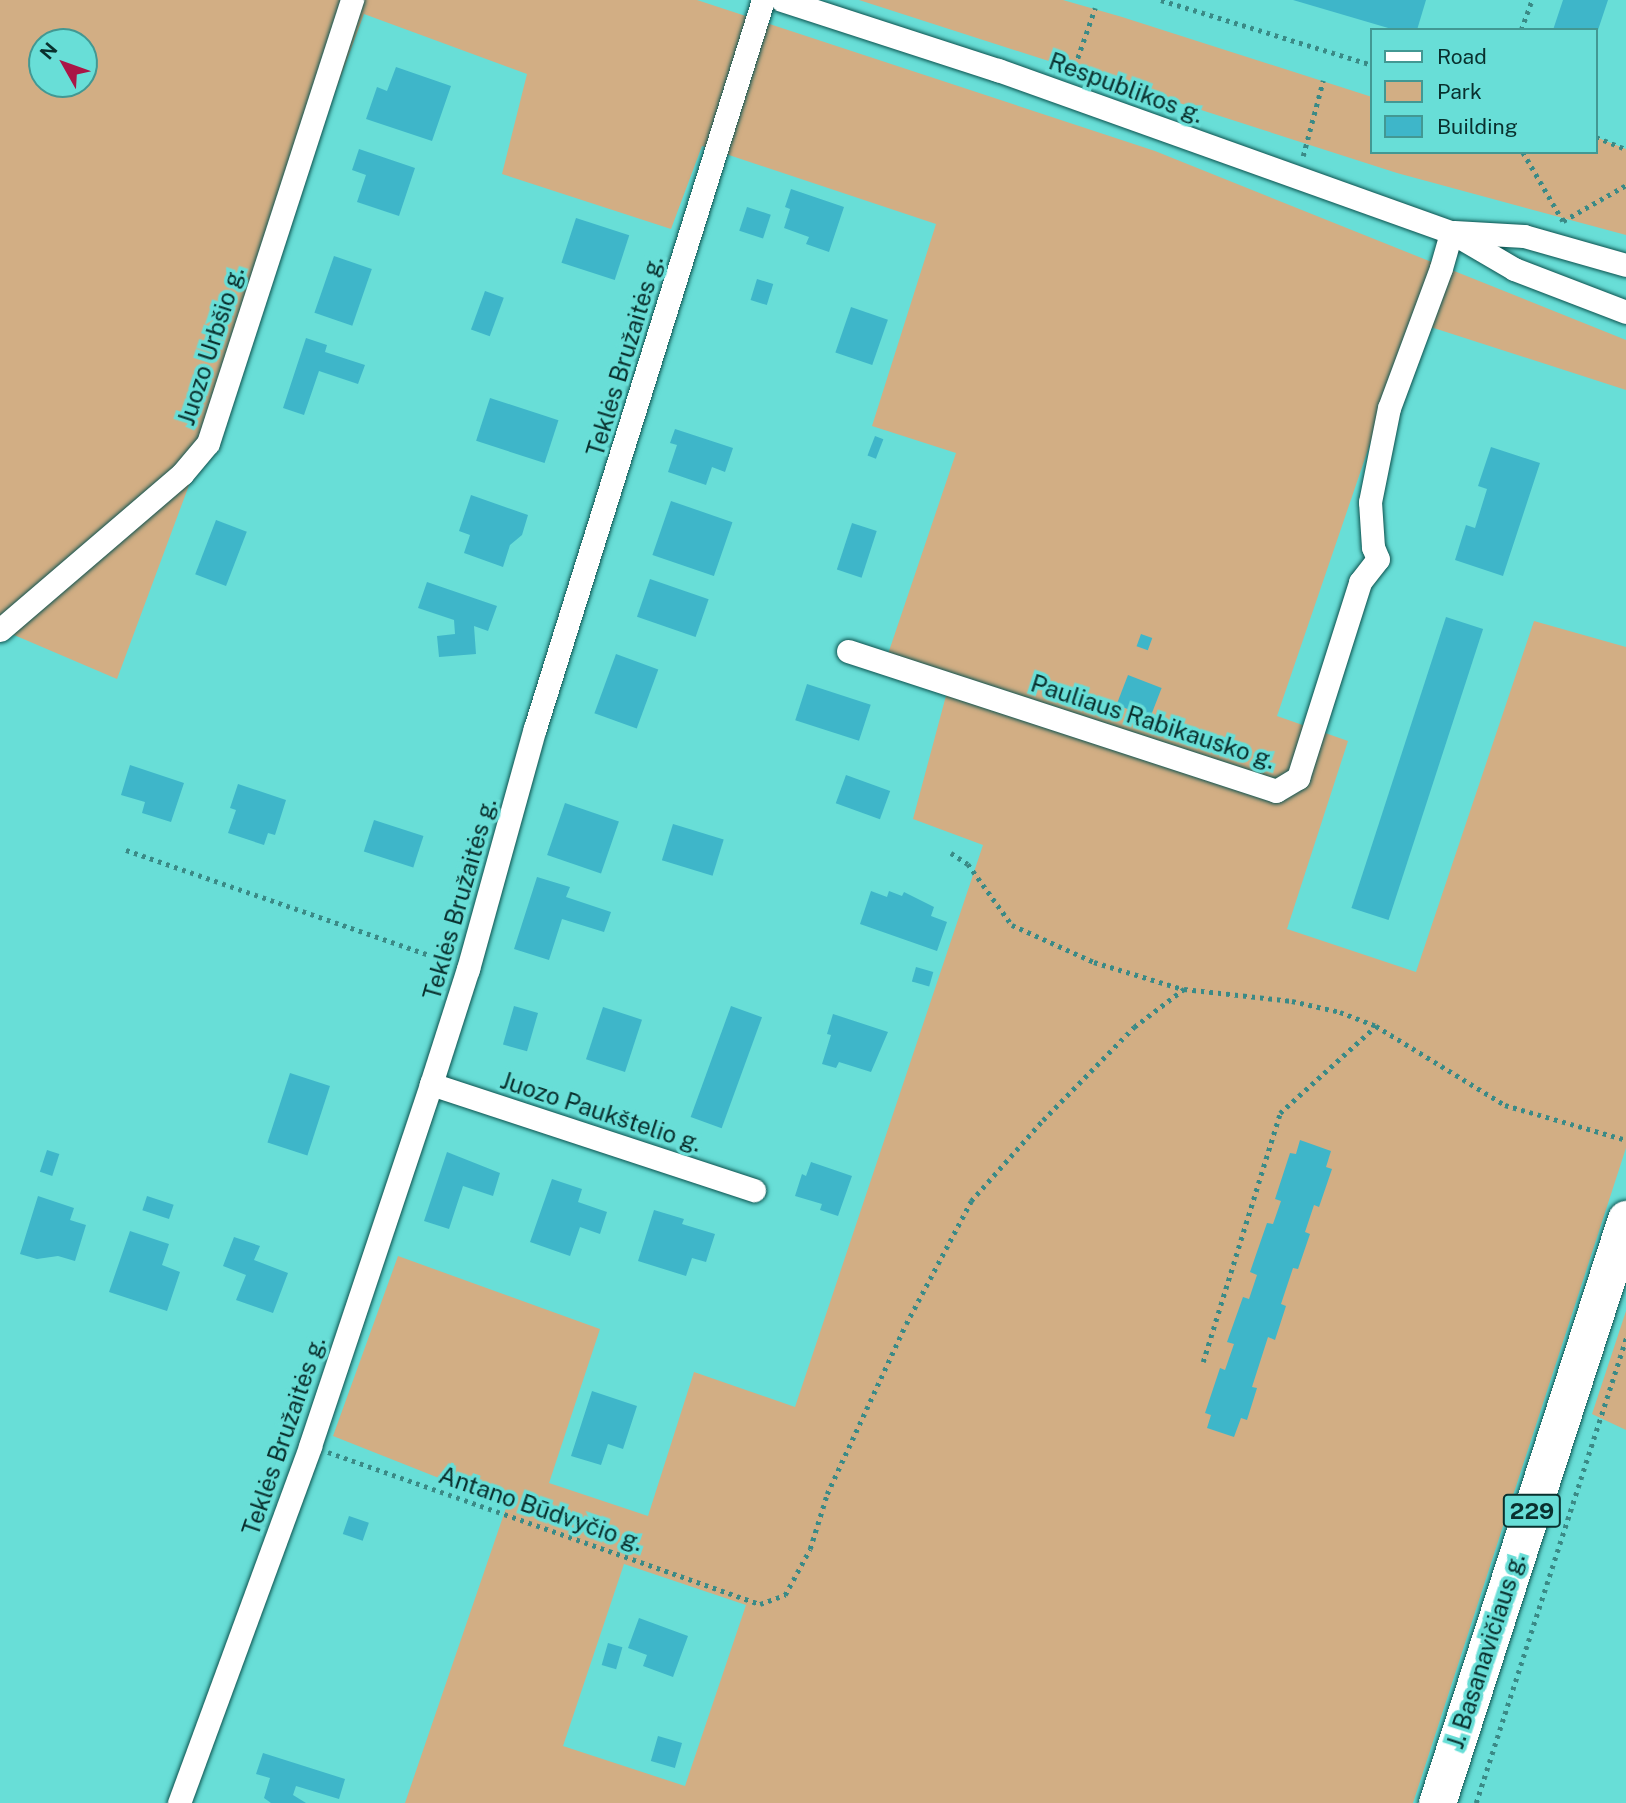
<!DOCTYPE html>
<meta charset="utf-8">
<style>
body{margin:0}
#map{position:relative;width:1626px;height:1803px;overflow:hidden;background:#68ded7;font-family:"Public Sans",sans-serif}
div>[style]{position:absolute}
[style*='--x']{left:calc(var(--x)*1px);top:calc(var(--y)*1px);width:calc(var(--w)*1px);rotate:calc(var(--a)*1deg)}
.green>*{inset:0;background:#d2ae84}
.building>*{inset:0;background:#3eb6c9;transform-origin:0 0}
.path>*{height:4.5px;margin-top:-2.25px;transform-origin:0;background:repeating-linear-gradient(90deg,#3a8a86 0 3.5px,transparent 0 8.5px)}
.roads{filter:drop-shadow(0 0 2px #0c514e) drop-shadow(0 0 2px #0c514e)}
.street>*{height:23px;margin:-11.5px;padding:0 11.5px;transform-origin:11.5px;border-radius:11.5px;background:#fff}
.primary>*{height:37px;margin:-18.5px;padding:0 18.5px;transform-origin:18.5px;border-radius:18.5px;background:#fff}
span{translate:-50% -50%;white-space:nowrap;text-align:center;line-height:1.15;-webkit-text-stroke:7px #68ded7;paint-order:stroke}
.shield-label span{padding:2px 5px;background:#68ded7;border:2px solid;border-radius:5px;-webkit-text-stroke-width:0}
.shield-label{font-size:23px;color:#09302e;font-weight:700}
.street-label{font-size:24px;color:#09302e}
.legend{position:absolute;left:1370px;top:28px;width:228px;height:126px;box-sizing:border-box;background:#68ded7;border:2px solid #429893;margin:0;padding:9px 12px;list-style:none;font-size:21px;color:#09302e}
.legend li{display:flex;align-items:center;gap:14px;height:35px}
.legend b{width:35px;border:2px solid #429893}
.north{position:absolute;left:28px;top:28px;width:70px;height:70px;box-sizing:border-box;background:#68ded7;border:2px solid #429893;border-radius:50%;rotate:310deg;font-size:19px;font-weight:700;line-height:28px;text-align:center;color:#09302e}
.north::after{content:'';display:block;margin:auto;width:24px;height:32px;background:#aa1646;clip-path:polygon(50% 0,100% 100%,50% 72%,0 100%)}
</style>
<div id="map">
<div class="green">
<div style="clip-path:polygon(evenodd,0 0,697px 0,1155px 151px,1626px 340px,1626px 390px,1412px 321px,1277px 716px,1348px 741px,1287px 929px,1416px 972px,1534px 621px,1626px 647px,1626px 1148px,1413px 1803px,405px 1803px,507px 1505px,333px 1436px,398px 1256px,600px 1329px,549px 1483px,648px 1516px,694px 1372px,795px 1407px,983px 845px,913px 819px,947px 692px,888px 654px,956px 453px,872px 426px,936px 224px,702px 146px,671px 229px,502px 174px,527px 74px,364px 14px,117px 679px,0 629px,0 0,42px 42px,84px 42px,84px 84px,42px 84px,42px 42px,0 0,624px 1564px,746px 1605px,685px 1786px,563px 1746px,624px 1564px)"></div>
<div style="clip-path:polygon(859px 0,1063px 0,1122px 17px,1372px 97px,1372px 152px,1596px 152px,1596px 137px,1626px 149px,1626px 235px,1397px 173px)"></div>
<div style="clip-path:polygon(1626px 1311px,1626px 1430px,1592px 1414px)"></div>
</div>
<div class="building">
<div style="clip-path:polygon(1293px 0,1426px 0,1417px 30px,1395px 30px)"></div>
<div style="clip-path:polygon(1563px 0,1608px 0,1598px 30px,1553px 30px)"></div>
<div style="clip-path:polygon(396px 67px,451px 86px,432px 141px,366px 119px,377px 87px,387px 91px)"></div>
<div style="clip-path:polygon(359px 149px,415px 168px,399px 216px,357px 202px,366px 175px,352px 170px)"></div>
<div style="clip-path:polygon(791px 189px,844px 207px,829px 252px,806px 244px,809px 237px,784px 228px,790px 209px,785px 207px)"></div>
<div style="left:747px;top:207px;width:25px;height:25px;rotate:18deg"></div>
<div style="left:576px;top:218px;width:56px;height:47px;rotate:18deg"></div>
<div style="left:334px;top:256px;width:40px;height:60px;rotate:19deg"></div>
<div style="left:757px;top:279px;width:17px;height:22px;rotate:17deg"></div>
<div style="left:485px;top:291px;width:20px;height:41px;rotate:20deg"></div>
<div style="left:851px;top:307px;width:39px;height:48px;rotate:19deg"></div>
<div style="clip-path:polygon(306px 338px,327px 345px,325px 352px,365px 365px,358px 384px,319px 371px,304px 415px,283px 408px)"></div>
<div style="left:490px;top:398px;width:72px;height:45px;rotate:18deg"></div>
<div style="clip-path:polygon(675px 429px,733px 448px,725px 472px,712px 467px,706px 485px,668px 472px,677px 445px,670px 443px)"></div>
<div style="left:875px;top:436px;width:9px;height:21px;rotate:21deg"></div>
<div style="clip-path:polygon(1491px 447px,1540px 463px,1503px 576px,1455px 560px,1466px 525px,1475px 528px,1487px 489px,1478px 486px)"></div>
<div style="clip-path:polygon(471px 495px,528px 515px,522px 535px,510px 545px,503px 567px,464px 553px,470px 535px,459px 531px)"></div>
<div style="left:671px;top:501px;width:65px;height:57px;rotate:19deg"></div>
<div style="left:216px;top:520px;width:33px;height:58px;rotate:21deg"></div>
<div style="left:852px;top:523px;width:26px;height:49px;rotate:18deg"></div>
<div style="left:650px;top:579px;width:62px;height:40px;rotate:19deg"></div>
<div style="clip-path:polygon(427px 582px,497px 606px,488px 631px,474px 626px,476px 654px,439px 657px,437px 636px,455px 634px,454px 620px,418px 608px)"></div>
<div style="left:1446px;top:617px;width:39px;height:306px;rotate:18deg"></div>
<div style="left:1141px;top:634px;width:12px;height:13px;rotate:20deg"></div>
<div style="left:616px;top:654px;width:45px;height:63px;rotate:20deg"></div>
<div style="left:1128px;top:675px;width:36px;height:32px;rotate:21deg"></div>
<div style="left:807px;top:684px;width:67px;height:38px;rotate:18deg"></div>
<div style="clip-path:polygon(130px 765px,184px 783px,171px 822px,142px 813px,145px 802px,121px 795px)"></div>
<div style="left:846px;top:775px;width:47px;height:30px;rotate:20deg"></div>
<div style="clip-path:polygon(238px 784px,286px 800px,275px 835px,268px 833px,264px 845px,228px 833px,236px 810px,230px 808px)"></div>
<div style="left:565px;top:803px;width:57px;height:55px;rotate:19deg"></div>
<div style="left:374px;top:820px;width:52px;height:33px;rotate:18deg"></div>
<div style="left:673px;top:824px;width:53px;height:38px;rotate:17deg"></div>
<div style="clip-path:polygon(537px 877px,570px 887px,566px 897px,611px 912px,604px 932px,562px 919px,549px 960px,514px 949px)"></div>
<div style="clip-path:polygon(871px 891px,887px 897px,889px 891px,902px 896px,904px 892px,934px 907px,931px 916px,947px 922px,937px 951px,860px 924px)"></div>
<div style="left:916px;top:967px;width:18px;height:15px;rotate:16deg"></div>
<div style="left:514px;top:1006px;width:25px;height:40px;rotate:16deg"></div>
<div style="left:731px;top:1006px;width:33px;height:118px;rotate:20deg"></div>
<div style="left:603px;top:1007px;width:41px;height:55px;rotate:18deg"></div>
<div style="clip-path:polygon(833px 1014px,888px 1032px,871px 1072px,839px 1062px,836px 1068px,822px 1064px,831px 1035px,827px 1034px)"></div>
<div style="left:290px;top:1073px;width:42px;height:73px;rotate:18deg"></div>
<div style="clip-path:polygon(1300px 1140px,1331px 1151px,1326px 1167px,1332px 1169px,1319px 1207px,1314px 1205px,1305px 1232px,1310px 1234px,1298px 1269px,1293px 1268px,1281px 1304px,1286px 1306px,1275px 1340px,1268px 1337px,1252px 1387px,1257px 1388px,1247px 1420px,1241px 1418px,1234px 1437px,1207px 1428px,1211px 1415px,1205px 1413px,1220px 1368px,1225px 1370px,1234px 1344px,1227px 1342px,1243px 1297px,1249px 1299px,1257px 1275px,1250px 1272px,1267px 1223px,1273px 1224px,1281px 1201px,1275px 1199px,1290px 1153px,1296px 1154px)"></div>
<div style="left:47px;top:1150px;width:13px;height:23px;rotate:18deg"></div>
<div style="clip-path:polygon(447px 1152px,500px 1173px,493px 1196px,463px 1186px,449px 1229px,424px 1221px)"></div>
<div style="clip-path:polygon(811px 1162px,852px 1176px,838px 1216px,820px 1210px,822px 1204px,795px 1196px,802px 1174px,806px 1176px)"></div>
<div style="clip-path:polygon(552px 1179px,582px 1189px,578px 1202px,607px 1212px,600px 1234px,580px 1227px,570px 1256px,530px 1242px)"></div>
<div style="clip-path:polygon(38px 1196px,74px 1208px,70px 1220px,86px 1225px,75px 1261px,58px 1256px,37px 1259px,20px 1254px)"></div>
<div style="left:147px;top:1196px;width:28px;height:15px;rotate:18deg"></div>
<div style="clip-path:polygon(654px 1210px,684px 1219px,682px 1224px,715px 1234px,706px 1262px,692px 1258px,686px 1276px,638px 1261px)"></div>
<div style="clip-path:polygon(130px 1231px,169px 1244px,162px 1265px,180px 1272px,167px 1311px,109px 1292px)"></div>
<div style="clip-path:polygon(234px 1237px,260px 1246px,254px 1260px,288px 1273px,273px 1313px,236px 1300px,246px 1275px,223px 1266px)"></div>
<div style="clip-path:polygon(592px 1391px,637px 1406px,623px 1449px,608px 1444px,601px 1465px,571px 1456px)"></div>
<div style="left:349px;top:1516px;width:21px;height:19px;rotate:19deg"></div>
<div style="clip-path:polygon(639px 1618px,688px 1636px,673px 1677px,643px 1666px,647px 1655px,628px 1648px)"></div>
<div style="left:608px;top:1643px;width:15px;height:23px;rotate:16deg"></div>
<div style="left:658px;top:1736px;width:25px;height:26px;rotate:16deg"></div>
<div style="clip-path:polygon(263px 1753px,345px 1779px,339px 1799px,296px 1786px,293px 1795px,306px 1803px,271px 1803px,264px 1798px,270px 1778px,256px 1774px)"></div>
</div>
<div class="path">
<div style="--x:1161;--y:0;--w:221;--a:17.1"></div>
<div style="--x:1521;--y:30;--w:32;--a:-70"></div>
<div style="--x:1072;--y:74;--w:70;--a:-70.8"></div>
<div style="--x:1596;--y:137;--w:32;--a:22"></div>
<div style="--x:1523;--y:152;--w:80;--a:59.9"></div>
<div style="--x:1563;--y:221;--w:73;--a:-29.7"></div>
<div style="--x:1303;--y:156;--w:78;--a:-75.1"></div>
<div style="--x:126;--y:850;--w:343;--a:19.1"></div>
<div style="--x:951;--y:853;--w:20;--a:33"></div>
<div style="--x:968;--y:864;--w:75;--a:54.2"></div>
<div style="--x:1012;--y:925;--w:90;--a:24.3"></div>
<div style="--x:1094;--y:962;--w:93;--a:16.9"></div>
<div style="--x:1203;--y:1362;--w:261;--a:-72.8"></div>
<div style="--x:1280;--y:1113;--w:130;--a:-42.2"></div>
<div style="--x:328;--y:1452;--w:458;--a:19.4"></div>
<div style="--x:760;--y:1604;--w:27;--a:-20"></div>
<div style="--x:785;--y:1595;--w:52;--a:-61.5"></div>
<div style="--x:810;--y:1549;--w:58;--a:-72.8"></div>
<div style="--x:827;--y:1494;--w:187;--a:-65.1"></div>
<div style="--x:906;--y:1324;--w:139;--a:-62.1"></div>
<div style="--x:971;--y:1201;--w:108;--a:-48.4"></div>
<div style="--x:1043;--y:1120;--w:130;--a:-45.6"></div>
<div style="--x:1134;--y:1027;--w:63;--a:-37.2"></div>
<div style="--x:1184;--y:989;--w:109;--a:6.3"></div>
<div style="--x:1292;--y:1001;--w:49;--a:12.9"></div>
<div style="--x:1340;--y:1012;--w:39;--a:21"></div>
<div style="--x:1376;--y:1026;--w:151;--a:31.5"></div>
<div style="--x:1505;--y:1105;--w:126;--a:16.1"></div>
<div style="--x:1476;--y:1803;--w:489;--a:-72.1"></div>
</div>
<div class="roads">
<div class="street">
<div style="--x:782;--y:0;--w:227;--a:18"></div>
<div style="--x:998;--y:70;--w:481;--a:19.7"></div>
<div style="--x:1451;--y:232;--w:73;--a:30.4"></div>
<div style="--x:1514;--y:269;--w:120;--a:21"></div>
<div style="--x:1454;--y:232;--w:70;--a:3.3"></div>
<div style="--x:1524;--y:236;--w:106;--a:15.9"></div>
<div style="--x:0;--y:630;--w:240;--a:-40.6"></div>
<div style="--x:182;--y:474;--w:40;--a:-50"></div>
<div style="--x:208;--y:443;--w:466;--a:-72"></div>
<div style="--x:848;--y:651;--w:450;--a:18.1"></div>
<div style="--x:1276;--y:791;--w:26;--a:-31"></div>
<div style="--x:1298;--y:778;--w:206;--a:-72.4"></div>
<div style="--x:1360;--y:582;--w:29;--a:-52"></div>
<div style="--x:1378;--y:559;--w:13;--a:-113"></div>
<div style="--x:1373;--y:547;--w:45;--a:-93.8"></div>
<div style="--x:1370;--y:502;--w:96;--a:-78.6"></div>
<div style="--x:1389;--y:408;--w:149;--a:-69.6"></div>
<div style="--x:1441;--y:268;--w:37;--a:-74"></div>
<div style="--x:431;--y:1084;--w:340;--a:18.2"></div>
<div style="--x:179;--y:1803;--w:380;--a:-69.8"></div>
<div style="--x:310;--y:1446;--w:382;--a:-71.5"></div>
<div style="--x:431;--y:1084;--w:121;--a:-72.2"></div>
<div style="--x:468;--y:969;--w:250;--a:-74.5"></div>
<div style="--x:535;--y:728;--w:763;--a:-72.61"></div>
</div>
<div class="primary">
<div style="--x:1437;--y:1803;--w:614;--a:-72.07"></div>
</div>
</div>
<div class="shield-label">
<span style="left:1532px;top:1511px">229</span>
</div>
<div class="street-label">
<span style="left:1126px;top:88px;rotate:20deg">Respublikos g.</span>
<span style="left:211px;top:346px;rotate:-72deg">Juozo Urbšio g.</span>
<span style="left:625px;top:356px;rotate:-73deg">Teklės Bružaitės g.</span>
<span style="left:1153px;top:722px;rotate:18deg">Pauliaus Rabikausko g.</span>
<span style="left:460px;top:899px;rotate:-74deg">Teklės Bružaitės g.</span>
<span style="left:601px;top:1112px;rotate:18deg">Juozo Paukštelio g.</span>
<span style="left:284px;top:1436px;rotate:-71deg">Teklės Bružaitės g.</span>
<span style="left:541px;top:1509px;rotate:19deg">Antano Būdvyčio g.</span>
<span style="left:1486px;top:1651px;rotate:-72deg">J. Basanavičiaus g.</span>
</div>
<ul class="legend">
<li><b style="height:9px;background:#fff"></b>Road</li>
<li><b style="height:19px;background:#d2ae84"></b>Park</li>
<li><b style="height:19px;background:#3eb6c9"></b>Building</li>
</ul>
<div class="north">N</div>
</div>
